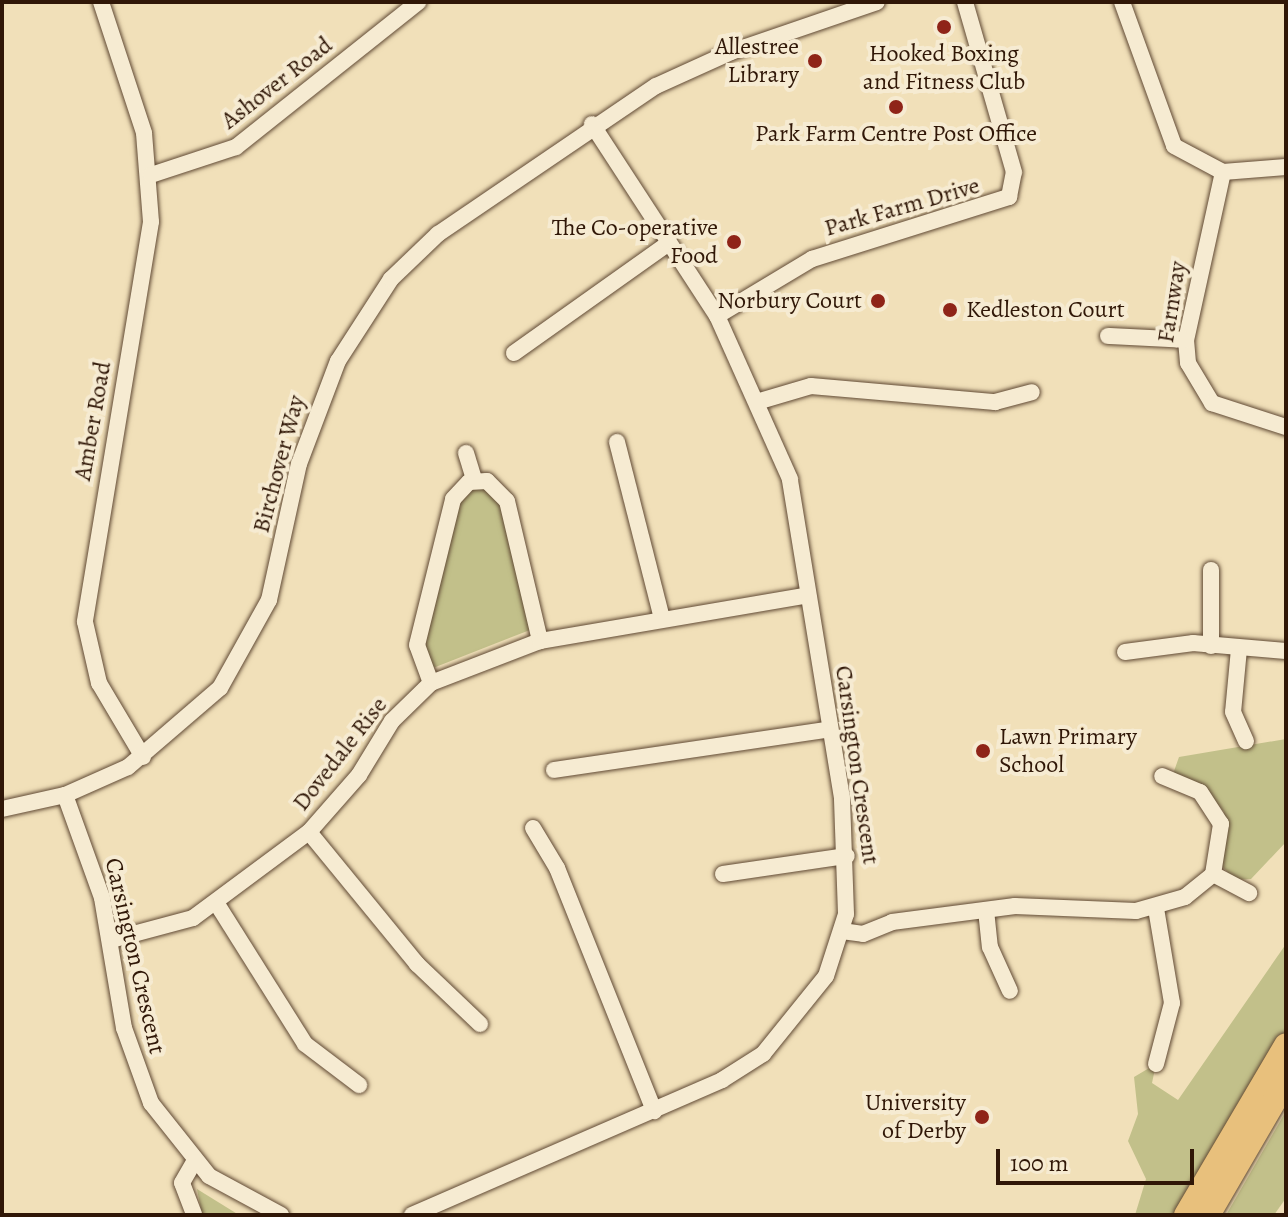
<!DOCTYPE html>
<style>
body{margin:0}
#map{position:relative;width:1288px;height:1217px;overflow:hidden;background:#f1e0b9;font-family:Alegreya,serif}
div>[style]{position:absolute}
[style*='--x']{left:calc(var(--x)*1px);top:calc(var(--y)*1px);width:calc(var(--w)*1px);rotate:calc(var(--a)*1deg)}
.green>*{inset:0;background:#c2c08a}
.roads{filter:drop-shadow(0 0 2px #604934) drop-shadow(0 0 2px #604934)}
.minor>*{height:16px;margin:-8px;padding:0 8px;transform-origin:8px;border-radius:8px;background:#f6ebd2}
.highway>*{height:24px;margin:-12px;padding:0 12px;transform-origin:12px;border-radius:12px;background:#e8c07c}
.dots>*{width:22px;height:22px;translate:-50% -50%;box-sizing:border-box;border:4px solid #f6ebd2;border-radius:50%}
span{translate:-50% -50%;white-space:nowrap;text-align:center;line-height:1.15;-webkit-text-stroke:8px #f6ebd2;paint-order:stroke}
.poi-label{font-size:24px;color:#301707}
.right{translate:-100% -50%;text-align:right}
.left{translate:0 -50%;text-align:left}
.street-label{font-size:24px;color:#301707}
.frame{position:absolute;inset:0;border:4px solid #301707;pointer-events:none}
.scale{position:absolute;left:996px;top:1149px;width:198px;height:36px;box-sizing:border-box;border:4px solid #301707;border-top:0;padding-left:10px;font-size:24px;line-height:28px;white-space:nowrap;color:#301707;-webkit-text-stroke:6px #f6ebd2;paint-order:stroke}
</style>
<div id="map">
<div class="green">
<div style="clip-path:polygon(484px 486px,499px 498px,530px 630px,433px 668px,422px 649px,455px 506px,466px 488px)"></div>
<div style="clip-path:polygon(1286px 739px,1286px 842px,1251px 879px,1235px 880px,1222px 866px,1224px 812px,1203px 787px,1173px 774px,1179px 757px)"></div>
<div style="clip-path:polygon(1286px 944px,1286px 1037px,1179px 1215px,1135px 1215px,1146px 1179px,1128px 1141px,1138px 1114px,1134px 1077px,1156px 1064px,1152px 1083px,1178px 1100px)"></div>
<div style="clip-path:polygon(1286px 1111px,1286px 1198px,1274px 1215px,1226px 1215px)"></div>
<div style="clip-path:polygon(197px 1189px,239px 1215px,202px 1215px)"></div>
</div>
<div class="roads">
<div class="minor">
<div style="--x:101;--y:2;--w:138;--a:71.8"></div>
<div style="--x:144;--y:133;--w:89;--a:85.5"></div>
<div style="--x:151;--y:222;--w:405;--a:99.4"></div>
<div style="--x:85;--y:622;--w:63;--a:77.1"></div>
<div style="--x:99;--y:683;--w:86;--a:59.3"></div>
<div style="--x:1122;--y:2;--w:153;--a:70.1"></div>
<div style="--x:1174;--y:146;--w:55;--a:28"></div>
<div style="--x:1223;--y:172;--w:63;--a:-4.5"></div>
<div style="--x:1223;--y:172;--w:172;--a:102.4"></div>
<div style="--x:1186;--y:340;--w:23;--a:85"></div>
<div style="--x:1188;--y:363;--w:47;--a:59"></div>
<div style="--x:1212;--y:403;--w:78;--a:18"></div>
<div style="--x:151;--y:175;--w:89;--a:-18.2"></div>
<div style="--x:236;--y:147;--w:233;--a:-38.5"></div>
<div style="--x:717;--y:316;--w:111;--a:-31"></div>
<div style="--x:812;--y:259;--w:207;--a:-17.5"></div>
<div style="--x:1009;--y:197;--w:25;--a:-79"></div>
<div style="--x:1014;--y:172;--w:177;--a:-106.1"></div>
<div style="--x:1108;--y:336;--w:78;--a:2.9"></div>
<div style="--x:514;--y:353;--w:190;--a:-35.4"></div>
<div style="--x:760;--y:401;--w:53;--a:-16.4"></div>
<div style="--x:811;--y:386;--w:185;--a:5"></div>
<div style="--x:995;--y:402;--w:38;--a:-15"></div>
<div style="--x:617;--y:442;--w:183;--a:75.7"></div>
<div style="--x:466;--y:453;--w:28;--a:73"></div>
<div style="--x:1211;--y:570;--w:76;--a:90"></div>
<div style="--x:1239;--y:649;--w:63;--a:95.4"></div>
<div style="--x:1233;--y:712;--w:32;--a:66"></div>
<div style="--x:1125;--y:652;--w:69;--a:-7.5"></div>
<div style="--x:1193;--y:643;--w:93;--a:4.9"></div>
<div style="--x:431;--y:683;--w:40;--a:-110.2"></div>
<div style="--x:417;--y:645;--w:150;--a:-76.1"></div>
<div style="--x:453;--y:499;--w:23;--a:-47"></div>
<div style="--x:469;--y:482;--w:18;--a:-3"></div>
<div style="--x:487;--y:481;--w:28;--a:45"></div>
<div style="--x:507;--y:501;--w:144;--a:76.7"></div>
<div style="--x:554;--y:770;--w:279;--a:-8.4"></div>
<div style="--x:65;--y:795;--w:109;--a:70.2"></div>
<div style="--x:102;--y:898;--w:132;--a:80.4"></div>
<div style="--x:124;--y:1028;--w:80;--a:70.2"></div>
<div style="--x:151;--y:1103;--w:93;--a:51.5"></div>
<div style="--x:209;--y:1176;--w:82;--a:28.4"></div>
<div style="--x:2;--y:809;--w:65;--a:-12.5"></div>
<div style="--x:65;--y:795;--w:69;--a:-24"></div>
<div style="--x:128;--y:767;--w:121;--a:-40.7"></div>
<div style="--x:220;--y:688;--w:101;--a:-60.9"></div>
<div style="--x:269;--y:600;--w:139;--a:-77.6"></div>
<div style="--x:299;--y:464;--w:110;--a:-69.3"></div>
<div style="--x:338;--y:361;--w:98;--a:-57.1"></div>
<div style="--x:391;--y:279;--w:65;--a:-43.8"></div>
<div style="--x:438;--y:234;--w:263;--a:-34.2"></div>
<div style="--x:656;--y:86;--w:82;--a:-24.4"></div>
<div style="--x:731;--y:52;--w:154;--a:-18.9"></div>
<div style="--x:533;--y:828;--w:47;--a:59"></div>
<div style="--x:557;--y:868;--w:262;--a:68.2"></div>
<div style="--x:309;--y:832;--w:171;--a:50.7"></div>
<div style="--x:417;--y:964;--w:87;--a:43.6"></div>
<div style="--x:723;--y:874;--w:125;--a:-8.3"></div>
<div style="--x:1213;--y:874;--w:41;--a:27.8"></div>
<div style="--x:217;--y:904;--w:165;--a:57.8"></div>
<div style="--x:305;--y:1044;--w:68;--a:37.2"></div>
<div style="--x:986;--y:910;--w:37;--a:84"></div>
<div style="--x:990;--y:947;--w:48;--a:65.6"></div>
<div style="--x:842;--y:931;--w:21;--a:8"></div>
<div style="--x:863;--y:934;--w:31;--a:-22"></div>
<div style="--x:892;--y:922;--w:124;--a:-7.4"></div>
<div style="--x:1015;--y:906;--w:121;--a:2.4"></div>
<div style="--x:1136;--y:911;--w:51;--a:-15.9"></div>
<div style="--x:1185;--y:897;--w:36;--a:-39"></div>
<div style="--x:1213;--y:874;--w:51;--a:-80.9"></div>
<div style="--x:1221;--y:824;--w:38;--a:-123"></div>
<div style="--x:1200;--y:792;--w:41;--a:-157.2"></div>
<div style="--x:111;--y:940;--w:85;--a:-15"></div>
<div style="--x:193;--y:918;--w:144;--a:-36.6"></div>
<div style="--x:309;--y:832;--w:76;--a:-48.7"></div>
<div style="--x:359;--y:775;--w:63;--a:-58.6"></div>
<div style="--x:392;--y:721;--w:54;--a:-44.3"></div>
<div style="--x:431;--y:683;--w:117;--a:-21.1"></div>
<div style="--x:540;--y:641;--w:272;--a:-9.7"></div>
<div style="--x:1156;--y:1064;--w:63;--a:-75.3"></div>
<div style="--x:1172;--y:1003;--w:96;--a:-99.6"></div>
<div style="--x:194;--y:1162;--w:24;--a:120"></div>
<div style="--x:182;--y:1183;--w:34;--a:69"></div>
<div style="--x:412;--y:1215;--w:338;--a:-23.5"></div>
<div style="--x:722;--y:1080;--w:49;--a:-32.4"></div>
<div style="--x:763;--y:1054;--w:100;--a:-51.1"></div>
<div style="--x:826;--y:976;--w:65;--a:-72.1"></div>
<div style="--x:846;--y:914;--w:116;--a:-92"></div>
<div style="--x:842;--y:798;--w:323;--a:-99.3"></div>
<div style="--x:790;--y:479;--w:179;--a:-114.1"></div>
<div style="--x:717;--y:316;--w:229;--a:-123.1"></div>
</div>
<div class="highway">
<div style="--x:1186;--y:1215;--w:197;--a:-59.5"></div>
<div style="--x:1208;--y:1215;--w:155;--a:-59.8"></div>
</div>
</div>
<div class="dots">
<div style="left:944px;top:27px;background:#8f2418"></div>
<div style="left:815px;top:61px;background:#8f2418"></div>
<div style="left:896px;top:107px;background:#8f2418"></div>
<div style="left:734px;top:242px;background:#8f2418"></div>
<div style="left:878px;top:301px;background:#8f2418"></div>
<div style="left:950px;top:310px;background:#8f2418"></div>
<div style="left:983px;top:751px;background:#8f2418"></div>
<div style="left:982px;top:1117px;background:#8f2418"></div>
</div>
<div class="poi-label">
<span class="right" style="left:799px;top:61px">Allestree<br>Library</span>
<span style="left:944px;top:68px">Hooked Boxing<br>and Fitness Club</span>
<span style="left:896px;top:134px">Park Farm Centre Post Office</span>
<span class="right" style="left:718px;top:242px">The Co-operative<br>Food</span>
<span class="right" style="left:862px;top:301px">Norbury Court</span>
<span class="left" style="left:966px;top:310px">Kedleston Court</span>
<span class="left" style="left:999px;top:751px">Lawn Primary<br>School</span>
<span class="right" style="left:966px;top:1117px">University<br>of Derby</span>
</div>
<div class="street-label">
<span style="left:277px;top:83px;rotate:-38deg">Ashover Road</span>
<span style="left:902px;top:207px;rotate:-16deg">Park Farm Drive</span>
<span style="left:1172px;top:302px;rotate:-81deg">Farnway</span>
<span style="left:93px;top:421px;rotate:-80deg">Amber Road</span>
<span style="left:279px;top:464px;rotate:-75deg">Birchover Way</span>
<span style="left:340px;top:754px;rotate:-52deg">Dovedale Rise</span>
<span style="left:857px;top:765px;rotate:82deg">Carsington Crescent</span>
<span style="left:135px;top:956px;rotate:77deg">Carsington Crescent</span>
</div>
<div class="frame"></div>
<div class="scale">100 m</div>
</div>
